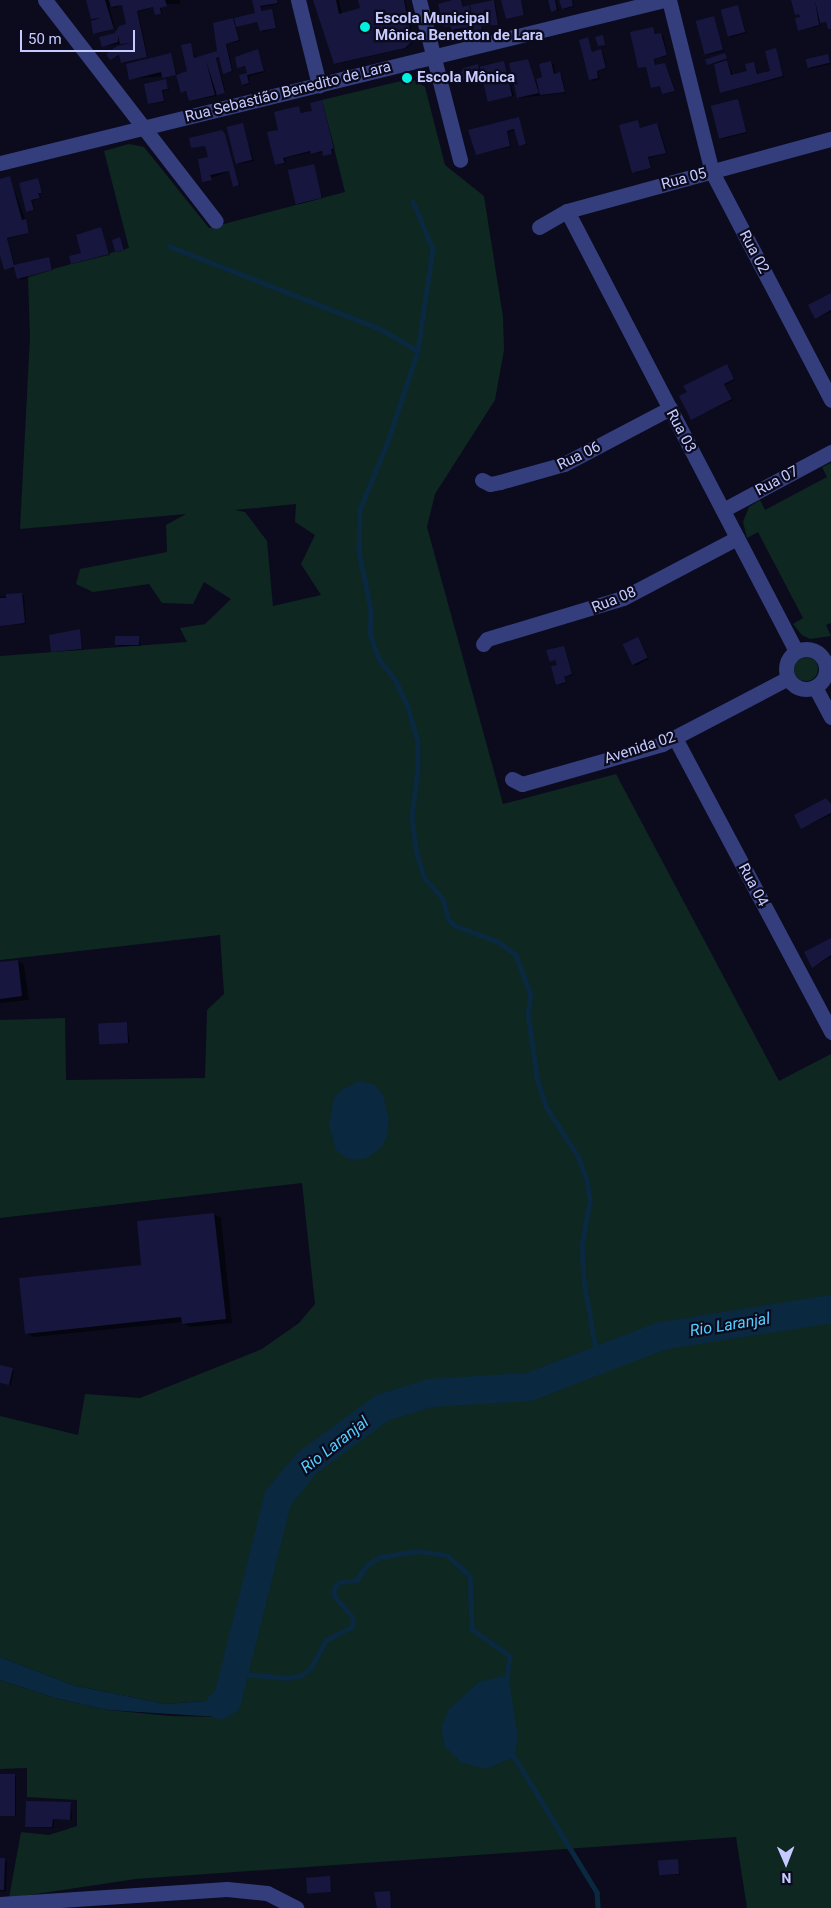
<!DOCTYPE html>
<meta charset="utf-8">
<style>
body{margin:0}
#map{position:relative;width:831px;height:1908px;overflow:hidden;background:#0b0b1d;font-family:Roboto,sans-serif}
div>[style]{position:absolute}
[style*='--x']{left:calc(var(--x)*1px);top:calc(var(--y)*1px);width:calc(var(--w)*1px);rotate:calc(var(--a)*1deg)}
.green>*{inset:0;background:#0e2721}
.round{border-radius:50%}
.water>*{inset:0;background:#0a2941}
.shadow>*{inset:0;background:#0007;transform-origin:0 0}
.stream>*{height:4.5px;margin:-2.25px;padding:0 2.25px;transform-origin:2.25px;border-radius:2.25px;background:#0a2941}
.river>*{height:28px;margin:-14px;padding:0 14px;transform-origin:14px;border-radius:14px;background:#0a2941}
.building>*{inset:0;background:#17163e;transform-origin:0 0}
.minor>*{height:15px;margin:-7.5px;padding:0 7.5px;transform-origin:7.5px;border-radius:7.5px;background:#343e7d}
.minor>.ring{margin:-7.5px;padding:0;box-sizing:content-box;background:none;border:15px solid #343e7d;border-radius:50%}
.dots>*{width:14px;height:14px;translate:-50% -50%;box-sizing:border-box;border:2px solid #0b0b1d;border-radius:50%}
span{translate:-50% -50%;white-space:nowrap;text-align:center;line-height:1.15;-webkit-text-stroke:4.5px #0b0b1d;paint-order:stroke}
.poi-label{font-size:15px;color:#c6caff;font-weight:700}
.left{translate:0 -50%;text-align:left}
.street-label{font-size:15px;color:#c6caff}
.water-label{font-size:16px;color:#54ceff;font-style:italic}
.north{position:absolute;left:761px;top:1838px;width:50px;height:50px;-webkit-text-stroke:4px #0b0b1d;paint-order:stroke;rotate:179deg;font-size:14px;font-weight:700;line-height:20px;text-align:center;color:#c6caff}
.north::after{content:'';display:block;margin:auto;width:18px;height:22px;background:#c6caff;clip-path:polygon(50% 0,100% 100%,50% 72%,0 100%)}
.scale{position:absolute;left:20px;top:30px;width:115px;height:22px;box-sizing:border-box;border:2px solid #c6caff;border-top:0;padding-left:6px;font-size:15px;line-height:18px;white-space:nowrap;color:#c6caff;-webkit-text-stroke:4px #0b0b1d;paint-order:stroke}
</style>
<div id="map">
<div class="green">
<div style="clip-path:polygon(evenodd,405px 80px,414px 80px,425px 87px,445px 165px,484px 196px,503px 317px,504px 350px,495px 400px,435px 494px,427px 527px,503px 804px,616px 774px,779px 1081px,831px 1054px,831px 1908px,747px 1908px,736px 1837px,136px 1879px,9px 1898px,21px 1832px,49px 1835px,77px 1826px,77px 1800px,27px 1797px,27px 1768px,0 1769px,0 1680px,55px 1698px,108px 1710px,171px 1716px,218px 1717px,230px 1712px,237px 1702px,238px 1689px,234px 1674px,221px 1696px,206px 1701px,166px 1704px,72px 1685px,0 1657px,0 1416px,78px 1435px,85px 1394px,140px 1398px,262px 1349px,299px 1323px,315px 1304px,302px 1183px,0 1218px,0 1020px,65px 1018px,66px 1080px,205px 1078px,207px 1010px,224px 994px,220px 935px,0 960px,0 656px,187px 642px,180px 628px,205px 624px,231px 599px,204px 582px,193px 604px,162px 603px,149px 584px,93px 592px,76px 584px,80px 569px,167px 552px,166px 525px,186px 514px,20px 529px,30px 337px,28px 276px,129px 248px,104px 151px,129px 144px,144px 147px,209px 228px,345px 192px,322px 100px,405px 80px,296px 504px,295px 522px,315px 535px,301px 564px,321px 595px,273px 606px,267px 541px,245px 512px,235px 510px,296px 504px)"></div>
<div style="clip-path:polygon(831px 463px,831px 623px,826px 625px,831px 636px,810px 639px,802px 635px,793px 624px,803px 618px,758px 532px,747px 538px,743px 522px,749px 507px,760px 500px,765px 510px,827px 477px,822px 467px)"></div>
<div class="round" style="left:794px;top:657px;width:24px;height:24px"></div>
</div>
<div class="water">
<div style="clip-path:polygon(360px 1081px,375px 1085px,383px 1095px,389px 1119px,387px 1136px,381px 1148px,367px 1158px,357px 1160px,346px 1158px,336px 1150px,329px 1124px,334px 1098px,341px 1090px)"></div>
<div style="clip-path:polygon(0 1657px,72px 1685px,166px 1704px,206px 1701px,221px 1696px,234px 1673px,237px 1702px,230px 1712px,218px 1717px,108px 1710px,55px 1698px,0 1680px)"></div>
<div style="clip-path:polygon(508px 1675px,518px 1737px,514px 1757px,486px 1769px,462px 1763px,445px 1747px,441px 1728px,449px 1709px,479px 1682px)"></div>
</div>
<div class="shadow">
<div style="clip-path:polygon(87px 0,108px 0,109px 3px,110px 0,180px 0,180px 4px,168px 4px,161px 8px,162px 14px,158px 15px,154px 7px,138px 12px,148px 57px,124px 63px,120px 56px,111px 59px,128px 43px,103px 46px,128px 25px,123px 5px,114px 8px,109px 5px,115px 29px,96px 34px,97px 21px,92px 18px)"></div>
<div style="clip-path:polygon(253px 0,278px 0,279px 4px,262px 7px,263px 12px,273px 11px,277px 28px,263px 32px,259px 22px,236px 25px,240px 41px,227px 44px,233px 72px,224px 73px,220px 58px,217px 59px,226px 93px,216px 92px,216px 96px,190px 101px,188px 92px,182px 92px,188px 71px,190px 44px,196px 59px,219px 52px,233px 19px,236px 21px,257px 14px)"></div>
<div style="clip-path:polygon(314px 0,339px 0,342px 14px,363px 8px,359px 0,405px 0,414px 41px,407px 48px,337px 64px)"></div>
<div style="clip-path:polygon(458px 0,462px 0,464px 8px,495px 1px,499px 25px,482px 26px,483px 29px,466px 33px,463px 29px,454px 31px,452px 26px,446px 26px)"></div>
<div style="clip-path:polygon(503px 0,521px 0,525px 15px,508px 18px)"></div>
<div style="clip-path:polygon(549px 0,556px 0,559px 11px,552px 11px)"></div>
<div style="clip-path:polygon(561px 0,573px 0,574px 7px,565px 9px)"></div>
<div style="clip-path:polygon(792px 0,831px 0,831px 29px,828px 23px,819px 21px,820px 26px,800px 30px,801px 14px,796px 14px)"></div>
<div style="left:738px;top:6px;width:28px;height:17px;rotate:73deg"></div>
<div style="clip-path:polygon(714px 17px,724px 51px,707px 55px,705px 54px)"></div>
<div style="clip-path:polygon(653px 28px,657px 35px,663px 35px,668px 56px,655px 59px,656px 66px,666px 65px,676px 91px,665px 94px,662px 86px,652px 87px,647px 67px,639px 68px)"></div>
<div style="clip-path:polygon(588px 38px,593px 53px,603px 52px,607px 69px,598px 71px,600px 79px,592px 81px)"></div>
<div style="clip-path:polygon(258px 50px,265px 72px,249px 76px,250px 84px,244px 86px,241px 76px,248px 74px,246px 67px,238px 67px,236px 57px)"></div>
<div style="clip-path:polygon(776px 50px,784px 77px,721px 93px,715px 63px,708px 64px,725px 54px,733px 76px,748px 72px,754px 63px,759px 75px,772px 72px)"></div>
<div style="clip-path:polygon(171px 55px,177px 75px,130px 79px)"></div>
<div style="clip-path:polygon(828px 56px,831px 64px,809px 69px)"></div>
<div style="clip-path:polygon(528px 60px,535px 80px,543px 78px,553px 63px,556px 75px,562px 75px,566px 93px,518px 98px)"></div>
<div style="clip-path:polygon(504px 62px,514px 96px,490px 100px,484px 76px,458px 83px,460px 73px,478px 66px)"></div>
<div style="clip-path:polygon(166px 81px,169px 90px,163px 91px,165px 102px,149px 104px)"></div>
<div style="clip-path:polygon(737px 100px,747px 133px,722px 139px,720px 138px)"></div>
<div style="clip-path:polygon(322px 102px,335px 149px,332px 150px,333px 154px,312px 152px,286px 158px,286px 164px,276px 165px,280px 130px,299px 107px,302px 114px,313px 112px)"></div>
<div style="clip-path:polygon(519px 119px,527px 145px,520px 145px,516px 130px,508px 132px,511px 147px,477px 154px)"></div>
<div style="clip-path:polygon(638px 121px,641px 129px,659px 126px,667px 153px,649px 158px,652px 168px,635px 173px)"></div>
<div style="clip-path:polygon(243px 124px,254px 161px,239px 164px,237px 163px)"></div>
<div style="clip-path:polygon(224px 133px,240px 186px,234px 186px,230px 171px,204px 181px,209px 158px,206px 146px,192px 147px)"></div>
<div style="clip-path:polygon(313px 165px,323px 198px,300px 204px,298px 203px)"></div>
<div style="clip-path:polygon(10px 178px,30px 233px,8px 239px,15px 266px,49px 258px,53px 270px,20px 280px,16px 268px,5px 269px,0 250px,0 181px)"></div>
<div style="clip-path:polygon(38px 179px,43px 193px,39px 194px,41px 198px,32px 201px,35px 210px,29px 212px,27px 211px)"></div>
<div style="clip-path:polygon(101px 229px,110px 255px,72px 264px,83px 253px)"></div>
<div style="clip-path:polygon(120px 238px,125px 250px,118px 252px,116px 251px)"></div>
<div style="clip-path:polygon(831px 294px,831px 312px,816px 318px)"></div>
<div style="clip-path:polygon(727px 365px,735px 380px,725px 385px,733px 400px,692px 419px,680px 397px)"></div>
<div style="left:24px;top:595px;width:29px;height:24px;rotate:86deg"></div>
<div style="clip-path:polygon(80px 631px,83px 650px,52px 651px)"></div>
<div style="clip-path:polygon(138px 638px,141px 646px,117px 646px)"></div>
<div style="clip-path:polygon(638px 638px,649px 659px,636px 666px,634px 665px)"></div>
<div style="clip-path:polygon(564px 647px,573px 675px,565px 677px,567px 683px,559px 685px,557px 661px,551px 661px)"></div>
<div style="clip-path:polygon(831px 805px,831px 815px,802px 828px)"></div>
<div style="clip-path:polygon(831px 939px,831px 957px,813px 967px)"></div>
<div style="clip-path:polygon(18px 961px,24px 965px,29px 1000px,0 1003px,0 963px)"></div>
<div style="clip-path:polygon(127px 1023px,130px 1043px,100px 1043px)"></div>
<div style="clip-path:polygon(214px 1214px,221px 1218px,232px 1323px,190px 1327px,182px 1322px,33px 1337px,26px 1333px,143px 1266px,138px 1222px)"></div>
<div style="clip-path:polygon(0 1366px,14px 1370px,11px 1385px,0 1383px)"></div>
<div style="left:0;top:1776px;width:16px;height:40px"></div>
<div style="clip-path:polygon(71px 1804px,72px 1820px,54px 1819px,54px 1828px,28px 1827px)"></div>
<div style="clip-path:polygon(0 1860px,7px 1861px,6px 1891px,0 1891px)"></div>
<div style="clip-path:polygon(678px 1861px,680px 1875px,661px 1875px)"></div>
<div style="clip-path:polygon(329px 1877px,332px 1892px,308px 1893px)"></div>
<div style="clip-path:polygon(389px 1892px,392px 1908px,377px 1908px)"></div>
</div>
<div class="stream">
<div style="--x:413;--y:201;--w:52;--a:67.4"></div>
<div style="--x:433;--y:249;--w:103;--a:98.4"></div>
<div style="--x:418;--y:351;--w:98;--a:108.4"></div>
<div style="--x:387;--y:444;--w:71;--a:112.2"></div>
<div style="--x:360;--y:510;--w:42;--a:91.4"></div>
<div style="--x:359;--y:552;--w:58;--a:78.1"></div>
<div style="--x:371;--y:609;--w:25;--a:92"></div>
<div style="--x:370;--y:634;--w:27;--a:70"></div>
<div style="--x:379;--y:659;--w:28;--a:52"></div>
<div style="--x:396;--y:681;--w:29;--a:65"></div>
<div style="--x:408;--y:707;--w:36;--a:74"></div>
<div style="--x:418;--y:742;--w:28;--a:90"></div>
<div style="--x:418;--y:770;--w:47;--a:97.3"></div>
<div style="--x:412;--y:817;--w:32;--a:83"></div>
<div style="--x:416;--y:849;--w:29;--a:74"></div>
<div style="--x:424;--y:877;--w:29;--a:49"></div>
<div style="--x:443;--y:899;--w:22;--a:74"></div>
<div style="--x:449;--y:920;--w:9;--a:41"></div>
<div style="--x:456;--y:926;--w:46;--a:20.4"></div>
<div style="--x:499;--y:942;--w:21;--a:37"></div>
<div style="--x:516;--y:955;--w:43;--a:69.4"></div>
<div style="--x:531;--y:995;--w:18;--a:99"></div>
<div style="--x:528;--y:1013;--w:70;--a:81.8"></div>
<div style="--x:538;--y:1082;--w:28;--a:71"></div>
<div style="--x:547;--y:1108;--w:57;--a:57.1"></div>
<div style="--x:578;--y:1156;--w:26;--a:69"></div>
<div style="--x:587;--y:1180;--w:22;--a:82"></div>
<div style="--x:590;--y:1202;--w:44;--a:100.5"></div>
<div style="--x:582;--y:1245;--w:36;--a:87"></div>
<div style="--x:584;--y:1281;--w:81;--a:80.1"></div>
<div style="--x:169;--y:246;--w:228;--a:21.4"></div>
<div style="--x:381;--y:329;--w:43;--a:30.7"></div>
<div style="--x:234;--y:1673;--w:53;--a:5.4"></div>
<div style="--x:287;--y:1678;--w:13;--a:-9"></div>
<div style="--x:300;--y:1676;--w:12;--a:-35"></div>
<div style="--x:310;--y:1669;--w:33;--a:-61"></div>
<div style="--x:326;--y:1640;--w:29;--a:-27"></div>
<div style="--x:352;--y:1627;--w:9;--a:-84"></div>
<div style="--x:353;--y:1618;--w:29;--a:-131"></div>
<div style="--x:334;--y:1596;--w:8;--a:-90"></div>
<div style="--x:334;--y:1588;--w:8;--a:-45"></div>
<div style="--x:340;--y:1582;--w:17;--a:-7"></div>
<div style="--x:357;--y:1580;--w:17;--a:-57"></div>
<div style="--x:366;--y:1566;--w:17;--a:-33"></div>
<div style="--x:380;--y:1557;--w:38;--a:-9"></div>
<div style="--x:418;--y:1551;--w:29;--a:8"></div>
<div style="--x:447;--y:1555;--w:31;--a:42"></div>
<div style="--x:470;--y:1576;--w:53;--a:87.8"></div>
<div style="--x:472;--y:1629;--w:47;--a:35.4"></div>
<div style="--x:510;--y:1656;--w:23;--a:97"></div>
<div style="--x:512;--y:1753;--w:163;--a:58.6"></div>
<div style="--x:597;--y:1892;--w:16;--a:86"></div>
</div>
<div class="river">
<div style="--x:220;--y:1705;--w:8;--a:-30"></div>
<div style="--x:227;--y:1701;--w:209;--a:-75.9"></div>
<div style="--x:278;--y:1498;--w:45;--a:-50.4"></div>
<div style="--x:307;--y:1463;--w:93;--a:-36.3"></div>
<div style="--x:382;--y:1408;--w:50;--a:-17.4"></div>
<div style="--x:430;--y:1393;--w:99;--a:-3.5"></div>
<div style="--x:529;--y:1387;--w:142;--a:-21.1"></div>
<div style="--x:661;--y:1336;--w:172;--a:-9"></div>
</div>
<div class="building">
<div style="clip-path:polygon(86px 0,105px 0,114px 29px,93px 34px,91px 21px,101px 18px,91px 19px)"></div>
<div style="clip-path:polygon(109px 0,165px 0,167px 6px,160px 8px,161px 14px,155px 15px,153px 7px,137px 11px,147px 57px,121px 63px,119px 55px,110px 60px,106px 54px,117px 46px,131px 43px,120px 44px,118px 36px,118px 42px,102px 47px,99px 37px,115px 33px,119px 26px,126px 24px,122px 5px,111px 7px)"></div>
<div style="clip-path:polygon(252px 0,277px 0,278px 3px,260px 6px,262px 11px,272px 9px,276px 28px,260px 31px,257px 22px,236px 27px,234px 18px,255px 13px)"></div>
<div style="clip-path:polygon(313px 0,336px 0,339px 14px,360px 8px,358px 0,404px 0,412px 41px,405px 48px,334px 64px)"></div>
<div style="clip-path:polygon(452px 0,461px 0,463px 7px,469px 5px,472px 17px,470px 5px,494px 0,498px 25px,481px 26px,482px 29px,463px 33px,462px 28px,452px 30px,450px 26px,444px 27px,438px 4px)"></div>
<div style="clip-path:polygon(501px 0,521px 0,524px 15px,506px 19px)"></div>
<div style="clip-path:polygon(548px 0,555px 0,557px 10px,551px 12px)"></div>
<div style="clip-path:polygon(559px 0,572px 0,573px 6px,562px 9px)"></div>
<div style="clip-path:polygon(791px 0,831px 0,831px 29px,828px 29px,826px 22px,820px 23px,815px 1px,819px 25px,798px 31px,795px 18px,800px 17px,799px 14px,795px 15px)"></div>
<div style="left:738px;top:5px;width:28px;height:18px;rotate:75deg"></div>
<div style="left:714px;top:16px;width:35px;height:19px;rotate:75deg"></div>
<div style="clip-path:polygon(233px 18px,239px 40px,226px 44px,232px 71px,223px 74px,219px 57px,216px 58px,225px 93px,217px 95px,206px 61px,215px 95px,189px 101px,186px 91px,181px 93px,176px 75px,187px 71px,181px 45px,191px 43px,194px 58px,217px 51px,213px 23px)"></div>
<div style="clip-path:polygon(653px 27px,655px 34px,661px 33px,667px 55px,654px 59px,655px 65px,665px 63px,675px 91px,662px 94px,660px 86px,651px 88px,646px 67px,638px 68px,630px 32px)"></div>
<div style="clip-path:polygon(603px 35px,605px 45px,598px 46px,595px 37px)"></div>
<div style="clip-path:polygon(588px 37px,592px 52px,601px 49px,606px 68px,597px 71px,598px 78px,589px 80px,579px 40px)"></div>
<div style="clip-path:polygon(776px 48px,783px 76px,720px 93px,714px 64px,727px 60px,731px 75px,747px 71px,745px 64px,754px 62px,757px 74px,770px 71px,765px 51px)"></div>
<div style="clip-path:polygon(258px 49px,264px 71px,247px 75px,249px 83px,242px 85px,239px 75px,247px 73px,245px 66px,237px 68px,235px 57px)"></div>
<div style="clip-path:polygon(171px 53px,176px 75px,162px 78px,161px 72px,129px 80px,126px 64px)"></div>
<div style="left:725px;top:53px;width:6px;height:21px;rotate:72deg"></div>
<div style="left:828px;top:54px;width:9px;height:23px;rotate:77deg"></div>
<div style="clip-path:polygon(528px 59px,539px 93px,517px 98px,509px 63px)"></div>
<div style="left:504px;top:61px;width:36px;height:25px;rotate:77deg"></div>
<div style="clip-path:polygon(551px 61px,554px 74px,560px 72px,565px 92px,540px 95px,536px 79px,542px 77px,539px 64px)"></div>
<div style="clip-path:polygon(478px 64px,481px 76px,456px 83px,463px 68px)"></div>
<div style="clip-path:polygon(166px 79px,168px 89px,162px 90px,164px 101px,148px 104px,144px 84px)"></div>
<div style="left:738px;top:99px;width:34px;height:28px;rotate:76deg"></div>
<div style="clip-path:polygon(322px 100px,334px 149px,331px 149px,332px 154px,323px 156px,322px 151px,311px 154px,310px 151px,283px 158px,285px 163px,275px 165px,267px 132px,278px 130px,274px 112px,299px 106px,301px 113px,312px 111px,310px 103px)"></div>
<div style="clip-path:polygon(519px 117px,526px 144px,519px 146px,514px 129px,507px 131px,510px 146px,476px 155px,468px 130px)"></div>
<div style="clip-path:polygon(638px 120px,640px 128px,657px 123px,666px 153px,648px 157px,651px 168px,632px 173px,619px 125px)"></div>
<div style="left:243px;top:123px;width:38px;height:17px;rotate:76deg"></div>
<div style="clip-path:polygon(222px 130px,225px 134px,239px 185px,233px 187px,229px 171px,210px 175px,212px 180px,202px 182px,198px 159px,208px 157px,205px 146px,191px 148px,189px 138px)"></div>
<div style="left:314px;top:164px;width:35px;height:27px;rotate:77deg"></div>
<div style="clip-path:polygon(10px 176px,22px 220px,26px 219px,29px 233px,7px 238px,14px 265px,49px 257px,52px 270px,17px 279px,14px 267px,4px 270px,0 255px,0 179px)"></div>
<div style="clip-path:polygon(38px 178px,42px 193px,38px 193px,40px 198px,31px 200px,34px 210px,26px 212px,19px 183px)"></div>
<div style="clip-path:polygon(101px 227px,109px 254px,71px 264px,69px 256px,81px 253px,76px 235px)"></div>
<div style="clip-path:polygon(120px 237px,124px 250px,115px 252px,112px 240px)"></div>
<div style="clip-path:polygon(831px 293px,831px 310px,815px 319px,808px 305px)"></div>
<div style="clip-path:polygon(727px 364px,734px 379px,724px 384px,732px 399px,691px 420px,679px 396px,687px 392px,683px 386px)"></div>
<div style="clip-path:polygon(22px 593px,25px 623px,0 626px,0 598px,6px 598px,6px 594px)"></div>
<div style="clip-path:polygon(80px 629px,82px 649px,51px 652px,49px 635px)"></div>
<div style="left:139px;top:636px;width:9px;height:24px;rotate:90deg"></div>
<div style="left:638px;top:637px;width:23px;height:17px;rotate:65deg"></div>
<div style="clip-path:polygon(564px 646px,572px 674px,564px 677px,566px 682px,556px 685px,551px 666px,557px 665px,555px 660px,550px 662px,546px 650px)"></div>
<div style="clip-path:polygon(826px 798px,831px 804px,831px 813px,801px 829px,794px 815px)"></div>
<div style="clip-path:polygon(831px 938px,831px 955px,812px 968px,804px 952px)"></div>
<div style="clip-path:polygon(18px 960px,22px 996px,0 999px,0 962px)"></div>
<div style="left:127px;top:1022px;width:21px;height:29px;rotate:87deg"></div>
<div style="clip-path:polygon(214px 1213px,226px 1319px,182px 1324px,181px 1317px,25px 1334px,19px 1278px,141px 1265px,137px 1221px)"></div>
<div style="clip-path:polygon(0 1365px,13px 1368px,9px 1385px,0 1383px)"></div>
<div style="left:0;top:1774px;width:15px;height:42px"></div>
<div style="clip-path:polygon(26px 1801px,71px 1802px,70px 1820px,53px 1819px,52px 1827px,25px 1827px)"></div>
<div style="clip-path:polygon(0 1858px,5px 1858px,4px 1890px,0 1890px)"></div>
<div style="left:678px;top:1859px;width:15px;height:20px;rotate:86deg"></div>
<div style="left:330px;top:1876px;width:16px;height:24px;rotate:86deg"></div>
<div style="clip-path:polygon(390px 1891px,391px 1908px,377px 1908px,374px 1892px)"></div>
</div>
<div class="minor">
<div style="--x:45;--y:0;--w:279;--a:52.3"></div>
<div style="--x:298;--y:0;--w:88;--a:76.1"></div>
<div style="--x:419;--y:0;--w:165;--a:75.6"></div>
<div style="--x:669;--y:0;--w:177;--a:76"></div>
<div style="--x:712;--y:172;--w:257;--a:62.4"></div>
<div style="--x:0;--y:163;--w:684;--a:-13.79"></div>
<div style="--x:567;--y:211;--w:496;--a:62.5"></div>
<div style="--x:539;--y:227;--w:32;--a:-30"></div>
<div style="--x:567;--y:211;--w:274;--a:-15.3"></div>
<div style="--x:482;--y:480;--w:9;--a:27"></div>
<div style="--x:490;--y:484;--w:10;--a:-11"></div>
<div style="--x:500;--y:482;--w:66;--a:-15.7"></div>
<div style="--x:564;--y:464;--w:120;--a:-27.8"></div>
<div style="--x:723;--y:510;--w:123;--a:-28.2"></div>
<div style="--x:483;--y:644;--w:6;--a:-51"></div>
<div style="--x:487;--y:639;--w:142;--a:-16.8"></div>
<div style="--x:623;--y:598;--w:129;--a:-27.8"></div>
<div class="ring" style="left:786px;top:649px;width:25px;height:25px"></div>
<div style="--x:815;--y:687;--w:34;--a:62"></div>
<div style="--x:675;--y:738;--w:333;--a:62"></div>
<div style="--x:512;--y:779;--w:11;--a:27"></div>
<div style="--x:522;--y:784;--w:146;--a:-15.9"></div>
<div style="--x:662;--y:744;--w:142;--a:-27.6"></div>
<div style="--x:0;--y:1904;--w:227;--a:-3.8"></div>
<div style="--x:227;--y:1889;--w:40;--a:5.7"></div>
<div style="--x:267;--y:1893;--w:33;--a:27"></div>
</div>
<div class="dots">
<div style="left:365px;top:27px;background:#00f1df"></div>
<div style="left:407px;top:78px;background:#00f1df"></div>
</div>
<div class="poi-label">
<span class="left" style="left:375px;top:27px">Escola Municipal<br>Mônica Benetton de Lara</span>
<span class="left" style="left:417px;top:78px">Escola Mônica</span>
</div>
<div class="street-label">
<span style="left:288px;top:92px;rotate:-14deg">Rua Sebastião Benedito de Lara</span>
<span style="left:684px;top:179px;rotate:-15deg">Rua 05</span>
<span style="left:754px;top:252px;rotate:62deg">Rua 02</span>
<span style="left:681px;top:431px;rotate:62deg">Rua 03</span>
<span style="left:579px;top:456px;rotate:-26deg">Rua 06</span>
<span style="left:777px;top:481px;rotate:-28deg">Rua 07</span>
<span style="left:614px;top:600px;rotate:-22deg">Rua 08</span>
<span style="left:640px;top:748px;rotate:-18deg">Avenida 02</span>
<span style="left:753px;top:885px;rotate:62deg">Rua 04</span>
</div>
<div class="water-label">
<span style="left:730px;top:1325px;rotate:-9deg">Rio Laranjal</span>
<span style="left:335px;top:1445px;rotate:-38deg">Rio Laranjal</span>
</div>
<div class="north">N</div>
<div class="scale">50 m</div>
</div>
